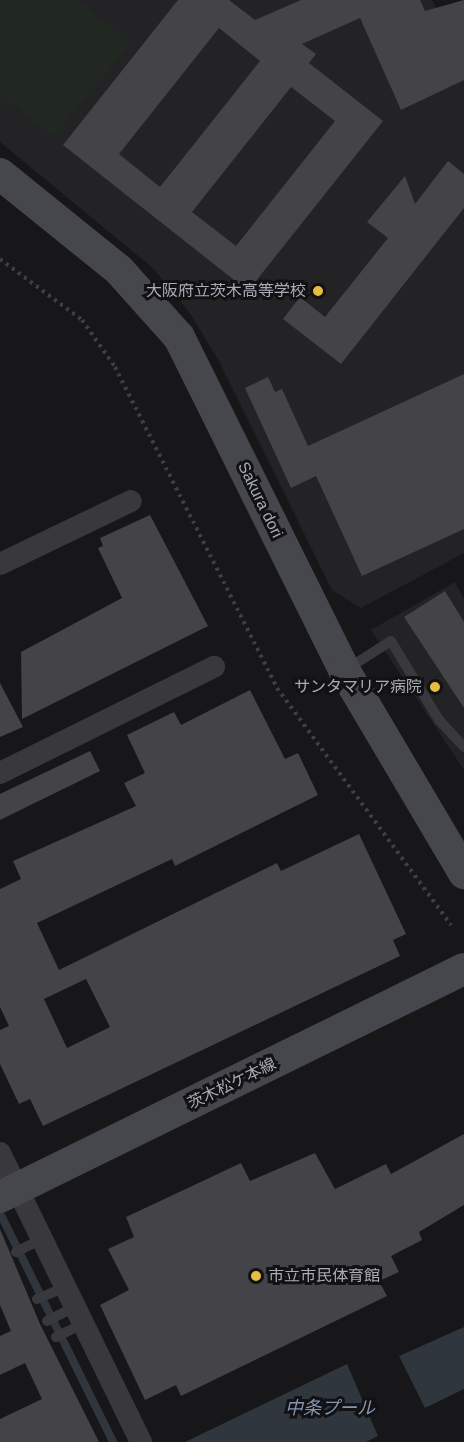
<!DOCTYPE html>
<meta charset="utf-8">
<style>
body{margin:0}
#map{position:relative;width:464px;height:1442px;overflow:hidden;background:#171618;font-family:Arial,"Noto Sans JP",sans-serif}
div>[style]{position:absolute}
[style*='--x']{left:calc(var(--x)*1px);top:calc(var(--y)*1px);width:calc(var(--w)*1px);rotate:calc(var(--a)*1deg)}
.built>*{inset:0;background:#232225}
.green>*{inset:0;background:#212822}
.water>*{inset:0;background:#2f363d}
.stream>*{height:8px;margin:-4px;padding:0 4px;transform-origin:4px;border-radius:4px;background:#2f363d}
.building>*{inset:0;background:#434348}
.path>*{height:4px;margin-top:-2px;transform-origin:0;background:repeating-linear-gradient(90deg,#3e3f44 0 3px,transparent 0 7.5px)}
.lane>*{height:10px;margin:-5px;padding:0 5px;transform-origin:5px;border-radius:5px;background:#38383d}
.street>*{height:22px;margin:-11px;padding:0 11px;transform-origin:11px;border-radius:11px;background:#38383d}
.secondary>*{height:32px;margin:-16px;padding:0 16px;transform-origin:16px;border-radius:16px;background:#46474d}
.dots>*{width:16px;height:16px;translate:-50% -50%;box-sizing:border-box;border:3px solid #121113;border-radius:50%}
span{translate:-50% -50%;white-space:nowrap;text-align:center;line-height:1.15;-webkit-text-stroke:6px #121113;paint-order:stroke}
.poi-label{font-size:16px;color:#a9acb7}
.right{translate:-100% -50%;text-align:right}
.left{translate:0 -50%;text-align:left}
.street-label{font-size:16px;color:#a9acb7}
.water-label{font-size:18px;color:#8397b0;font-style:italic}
</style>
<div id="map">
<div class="built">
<div style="clip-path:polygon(0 0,432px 0,464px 68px,464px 553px,361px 608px,332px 590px,218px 359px,189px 312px,154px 269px,0 142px)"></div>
<div style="clip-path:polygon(455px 582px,464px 599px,464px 770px,371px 630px)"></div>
</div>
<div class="green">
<div style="clip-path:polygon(0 0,79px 0,131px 44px,52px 137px,0 93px)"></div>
</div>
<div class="water">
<div style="clip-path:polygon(464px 1327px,464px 1389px,425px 1408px,399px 1356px)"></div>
<div style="clip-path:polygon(347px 1364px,378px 1436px,366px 1442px,185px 1442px)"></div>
</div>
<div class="stream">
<div style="--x:0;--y:1213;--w:255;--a:63.7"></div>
</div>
<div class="building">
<div style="clip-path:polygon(evenodd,178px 0,229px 0,255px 20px,301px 0,420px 0,425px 11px,464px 0,464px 80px,401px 110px,360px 18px,302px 44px,316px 54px,309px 63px,383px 121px,248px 291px,63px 145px,178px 0,219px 28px,260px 61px,160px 187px,119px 154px,219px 28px,178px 0,291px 87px,335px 121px,236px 246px,192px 212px,291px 87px)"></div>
<div style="clip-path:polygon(448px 161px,464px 174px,464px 208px,341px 364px,283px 319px,300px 297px,325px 317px,388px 238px,367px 222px,405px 176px,415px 204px)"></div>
<div style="clip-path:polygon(464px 374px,464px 529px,362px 576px,316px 476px,291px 488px,245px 388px,268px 377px,275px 392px,282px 389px,308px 446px)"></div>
<div style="clip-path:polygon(150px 515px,208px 626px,22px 719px,21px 652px,122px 598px,98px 548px,103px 546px,100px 538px)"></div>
<div style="clip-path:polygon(445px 591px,464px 622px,464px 708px,404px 617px)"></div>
<div style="clip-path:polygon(0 683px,23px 727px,0 737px)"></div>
<div style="clip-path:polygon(evenodd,250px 690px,285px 759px,298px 753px,318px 795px,175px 866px,172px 859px,37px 923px,59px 970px,277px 863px,281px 871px,359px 834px,406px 934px,393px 940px,400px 956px,43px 1126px,30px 1099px,19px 1104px,0 1064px,0 1030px,9px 1026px,0 1007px,0 889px,21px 879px,13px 861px,136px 806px,124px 783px,145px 773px,127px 735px,174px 712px,181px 725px,250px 690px,86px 979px,110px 1027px,67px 1048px,44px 999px,86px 979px)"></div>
<div style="clip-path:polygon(90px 751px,100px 771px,0 820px,0 794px)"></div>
<div style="clip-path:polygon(464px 1134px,464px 1205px,419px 1232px,422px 1240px,391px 1256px,399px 1272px,379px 1281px,387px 1296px,181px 1396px,176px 1385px,145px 1400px,100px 1305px,129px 1290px,108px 1249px,134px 1237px,126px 1217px,241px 1163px,250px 1181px,315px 1153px,335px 1189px,386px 1164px,391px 1174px)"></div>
<div style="clip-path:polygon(0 1229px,40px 1324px,99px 1442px,0 1442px,0 1419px,42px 1399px,25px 1363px,0 1375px,0 1336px,11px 1331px,0 1305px)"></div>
</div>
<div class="path">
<div style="--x:0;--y:259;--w:102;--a:36.6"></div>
<div style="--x:82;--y:320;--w:57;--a:54.9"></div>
<div style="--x:115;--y:367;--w:360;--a:63.2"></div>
<div style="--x:277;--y:688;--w:294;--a:53.7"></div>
</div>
<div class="lane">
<div style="--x:347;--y:669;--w:52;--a:-32.5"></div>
<div style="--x:391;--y:641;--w:92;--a:58.7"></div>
<div style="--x:439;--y:720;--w:37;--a:47"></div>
<div style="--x:16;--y:1252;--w:29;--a:-27"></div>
<div style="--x:37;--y:1299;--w:30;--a:-23"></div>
<div style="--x:47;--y:1321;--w:31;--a:-27"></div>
<div style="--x:56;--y:1337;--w:30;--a:-26"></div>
</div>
<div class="street">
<div style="--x:0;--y:564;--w:145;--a:-25.7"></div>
<div style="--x:0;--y:773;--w:239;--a:-26.4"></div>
<div style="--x:0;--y:1153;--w:322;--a:64"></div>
</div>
<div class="secondary">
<div style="--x:0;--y:174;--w:153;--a:38.9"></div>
<div style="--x:119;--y:270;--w:90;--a:48.2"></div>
<div style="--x:179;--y:337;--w:372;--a:63.6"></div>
<div style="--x:344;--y:670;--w:236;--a:59.4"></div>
<div style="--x:0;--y:1197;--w:517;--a:-26.17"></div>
</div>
<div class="dots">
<div style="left:318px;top:291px;background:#e6bd41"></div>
<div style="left:435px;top:687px;background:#e6bd41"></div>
<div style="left:256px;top:1276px;background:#e6bd41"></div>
</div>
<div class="poi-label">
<span class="right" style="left:306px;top:291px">大阪府立茨木高等学校</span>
<span class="right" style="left:422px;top:687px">サンタマリア病院</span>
<span class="left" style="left:268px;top:1276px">市立市民体育館</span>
</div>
<div class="street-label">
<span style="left:260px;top:500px;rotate:64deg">Sakura dori</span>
<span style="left:232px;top:1084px;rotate:-26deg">茨木松ケ本線</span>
</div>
<div class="water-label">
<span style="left:330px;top:1408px">中条プール</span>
</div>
</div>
